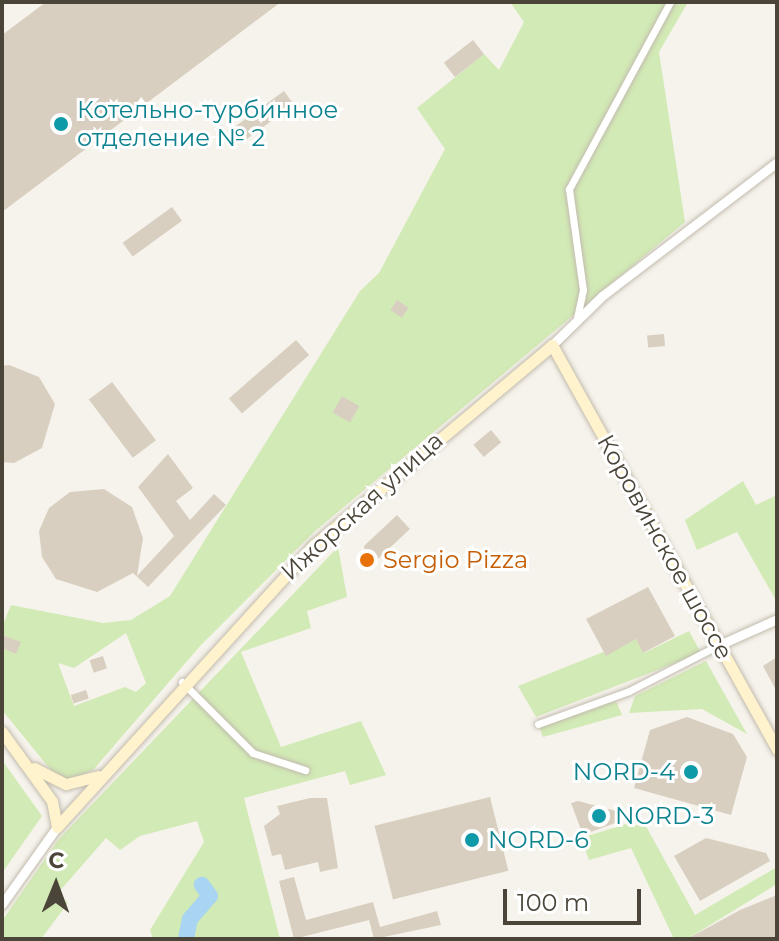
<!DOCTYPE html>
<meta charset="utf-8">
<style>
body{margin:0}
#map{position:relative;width:779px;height:941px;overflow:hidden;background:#f6f3ec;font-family:Montserrat,sans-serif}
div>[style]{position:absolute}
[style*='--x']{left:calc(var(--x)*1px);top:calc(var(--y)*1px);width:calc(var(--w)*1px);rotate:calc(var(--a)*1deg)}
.green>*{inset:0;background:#d2eab5}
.river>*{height:16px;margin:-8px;padding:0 8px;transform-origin:8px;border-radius:8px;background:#a9d4f2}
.building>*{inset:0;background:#d8cfc1;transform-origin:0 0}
.roads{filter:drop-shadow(0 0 2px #c2bbae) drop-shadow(0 0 2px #c2bbae)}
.minor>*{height:7px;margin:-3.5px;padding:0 3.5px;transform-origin:3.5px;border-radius:3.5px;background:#fff}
.tertiary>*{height:9px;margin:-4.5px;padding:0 4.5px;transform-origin:4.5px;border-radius:4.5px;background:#fff}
.secondary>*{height:11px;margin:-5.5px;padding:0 5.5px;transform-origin:5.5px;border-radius:5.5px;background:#fff3cd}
.dots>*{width:22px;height:22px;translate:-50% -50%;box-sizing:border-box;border:4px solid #fff;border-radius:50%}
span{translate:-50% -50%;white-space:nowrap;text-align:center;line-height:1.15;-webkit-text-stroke:6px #fff;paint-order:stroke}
.culture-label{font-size:24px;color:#0d838f}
.left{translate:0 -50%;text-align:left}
.right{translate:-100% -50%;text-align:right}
.street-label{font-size:24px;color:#4b4439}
.food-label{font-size:24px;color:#c56008}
.frame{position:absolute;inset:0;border:4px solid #4b4439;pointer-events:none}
.north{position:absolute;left:16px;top:845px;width:80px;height:80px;-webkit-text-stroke:6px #fff;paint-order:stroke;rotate:1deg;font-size:22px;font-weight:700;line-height:32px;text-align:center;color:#4b4439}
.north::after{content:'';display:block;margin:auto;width:28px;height:36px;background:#4b4439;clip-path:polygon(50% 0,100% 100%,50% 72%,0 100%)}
.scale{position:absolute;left:503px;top:889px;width:138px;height:36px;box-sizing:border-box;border:4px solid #4b4439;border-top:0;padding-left:10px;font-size:24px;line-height:28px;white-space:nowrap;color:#4b4439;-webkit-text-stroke:6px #fff;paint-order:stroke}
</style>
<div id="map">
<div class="green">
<div style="clip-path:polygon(evenodd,510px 2px,688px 2px,659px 52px,685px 222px,315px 531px,201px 645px,93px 770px,68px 781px,54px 774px,2px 710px,2px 627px,11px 605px,103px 623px,131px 620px,170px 596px,360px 291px,379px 273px,445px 149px,417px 108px,484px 54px,499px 70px,524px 22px,510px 2px,126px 633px,146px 683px,136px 692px,125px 687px,74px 706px,58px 663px,74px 668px,126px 633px)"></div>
<div style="clip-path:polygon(743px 481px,756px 505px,777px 495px,777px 602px,737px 532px,697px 550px,685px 520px)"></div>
<div style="clip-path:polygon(338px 547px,347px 597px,307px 611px,311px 628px,241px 652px,281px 747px,361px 721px,386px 775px,350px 785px,345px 771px,244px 798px,280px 939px,153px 939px,150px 930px,204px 842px,197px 821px,140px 836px,120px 850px,106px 838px,58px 893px,68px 903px,41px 939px,2px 939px,2px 921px,59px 839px)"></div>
<div style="clip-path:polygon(689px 631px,701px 653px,536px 717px,518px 686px,636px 639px,644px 653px)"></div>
<div style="clip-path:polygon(706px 661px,747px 734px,702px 709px,629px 713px,635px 696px)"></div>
<div style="clip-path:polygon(616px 701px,622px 715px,543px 737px,539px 726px)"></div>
<div style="clip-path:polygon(2px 760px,42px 816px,2px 873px)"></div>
<div style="clip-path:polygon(642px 819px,695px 915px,777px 867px,777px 884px,687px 939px,674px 939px,631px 848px,589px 860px,581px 838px)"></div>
</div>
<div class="river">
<div style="--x:186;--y:939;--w:20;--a:-79"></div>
<div style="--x:190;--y:919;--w:30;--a:-49"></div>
<div style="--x:210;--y:896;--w:14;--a:-126"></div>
</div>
<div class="building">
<div style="clip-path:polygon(46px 2px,281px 2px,2px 212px,2px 35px)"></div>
<div style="left:473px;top:40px;width:18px;height:37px;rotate:52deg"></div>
<div style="left:284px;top:91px;width:17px;height:59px;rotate:54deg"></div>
<div style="left:172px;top:207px;width:17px;height:61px;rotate:54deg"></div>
<div style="left:397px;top:300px;width:14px;height:12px;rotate:34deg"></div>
<div style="left:664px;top:334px;width:12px;height:17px;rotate:85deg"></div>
<div style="left:296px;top:340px;width:20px;height:89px;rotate:49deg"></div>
<div style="clip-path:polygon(9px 365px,39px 377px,55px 404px,42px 448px,14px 463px,2px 462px,2px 366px)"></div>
<div style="left:112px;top:382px;width:73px;height:29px;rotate:53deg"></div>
<div style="left:342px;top:396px;width:20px;height:19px;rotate:30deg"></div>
<div style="left:491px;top:430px;width:16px;height:23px;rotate:50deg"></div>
<div style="clip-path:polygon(168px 454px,193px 488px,176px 501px,190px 520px,214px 494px,226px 505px,148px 587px,133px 573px,97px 592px,56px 579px,42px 557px,39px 531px,49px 508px,70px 492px,104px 489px,132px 507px,143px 538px,137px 576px,174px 536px,138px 487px)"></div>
<div style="clip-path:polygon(397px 515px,410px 529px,366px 570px,364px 546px)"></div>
<div style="clip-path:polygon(648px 587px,675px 636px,643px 653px,636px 639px,606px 656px,586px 619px)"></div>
<div style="clip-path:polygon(2px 635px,21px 642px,16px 654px,2px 648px)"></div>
<div style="left:103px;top:656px;width:13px;height:14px;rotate:72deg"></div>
<div style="clip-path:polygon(777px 657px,777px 692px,763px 666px)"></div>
<div style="left:86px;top:690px;width:9px;height:16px;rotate:72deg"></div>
<div style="clip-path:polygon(687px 717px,733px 734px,747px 757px,731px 815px,634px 788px,650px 730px)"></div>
<div style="left:490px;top:797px;width:76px;height:119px;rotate:76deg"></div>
<div style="clip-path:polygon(310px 798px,327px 798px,338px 868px,320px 872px,318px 862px,285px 870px,281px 854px,272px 856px,264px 826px,280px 814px,277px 806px)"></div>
<div style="clip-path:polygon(578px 801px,620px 812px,623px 820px,583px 835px,571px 803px)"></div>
<div style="clip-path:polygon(706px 838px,766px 853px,770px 861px,700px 901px,674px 856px)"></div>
<div style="clip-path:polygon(294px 877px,306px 920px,373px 902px,380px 927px,437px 911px,441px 925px,374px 939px,369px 920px,294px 939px,279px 881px)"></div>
<div style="clip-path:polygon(777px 895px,777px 939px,687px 939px,740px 910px)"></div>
</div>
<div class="roads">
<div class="minor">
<div style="--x:577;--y:318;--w:29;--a:-78"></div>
<div style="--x:583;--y:290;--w:102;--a:-97.9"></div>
<div style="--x:569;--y:189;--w:213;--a:-61.6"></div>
<div style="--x:182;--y:682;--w:100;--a:45"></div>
<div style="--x:253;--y:753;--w:55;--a:18.1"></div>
<div style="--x:538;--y:724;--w:97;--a:-19.9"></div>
<div style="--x:629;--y:691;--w:101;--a:-27.1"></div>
</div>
<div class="tertiary">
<div style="--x:552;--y:345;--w:70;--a:-44.4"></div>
<div style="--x:602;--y:296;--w:220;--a:-37.4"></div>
<div style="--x:719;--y:645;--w:64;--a:-24.1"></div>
<div style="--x:2;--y:904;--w:95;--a:-54.5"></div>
</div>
<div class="secondary">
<div style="--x:2;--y:732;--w:85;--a:54.1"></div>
<div style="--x:52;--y:801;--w:26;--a:79"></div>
<div style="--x:34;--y:768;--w:36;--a:27"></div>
<div style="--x:66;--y:784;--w:33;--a:-14"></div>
<div style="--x:57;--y:827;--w:382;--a:-47.7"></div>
<div style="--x:314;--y:545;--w:311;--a:-40"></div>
<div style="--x:552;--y:345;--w:463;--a:60.9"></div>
</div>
</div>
<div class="dots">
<div style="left:61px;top:124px;background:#0f9aa8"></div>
<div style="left:367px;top:560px;background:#e8710a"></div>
<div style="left:691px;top:772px;background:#0f9aa8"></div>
<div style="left:599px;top:816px;background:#0f9aa8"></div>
<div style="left:472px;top:840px;background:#0f9aa8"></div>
</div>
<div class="culture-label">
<span class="left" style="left:77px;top:124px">Котельно-турбинное<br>отделение № 2</span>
<span class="right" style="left:675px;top:772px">NORD-4</span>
<span class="left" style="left:615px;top:816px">NORD-3</span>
<span class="left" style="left:488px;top:840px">NORD-6</span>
</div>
<div class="street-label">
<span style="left:362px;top:506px;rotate:-42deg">Ижорская улица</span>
<span style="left:665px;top:547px;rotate:61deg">Коровинское шоссе</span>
</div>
<div class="food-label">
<span class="left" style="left:383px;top:560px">Sergio Pizza</span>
</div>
<div class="frame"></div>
<div class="north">С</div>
<div class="scale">100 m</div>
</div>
